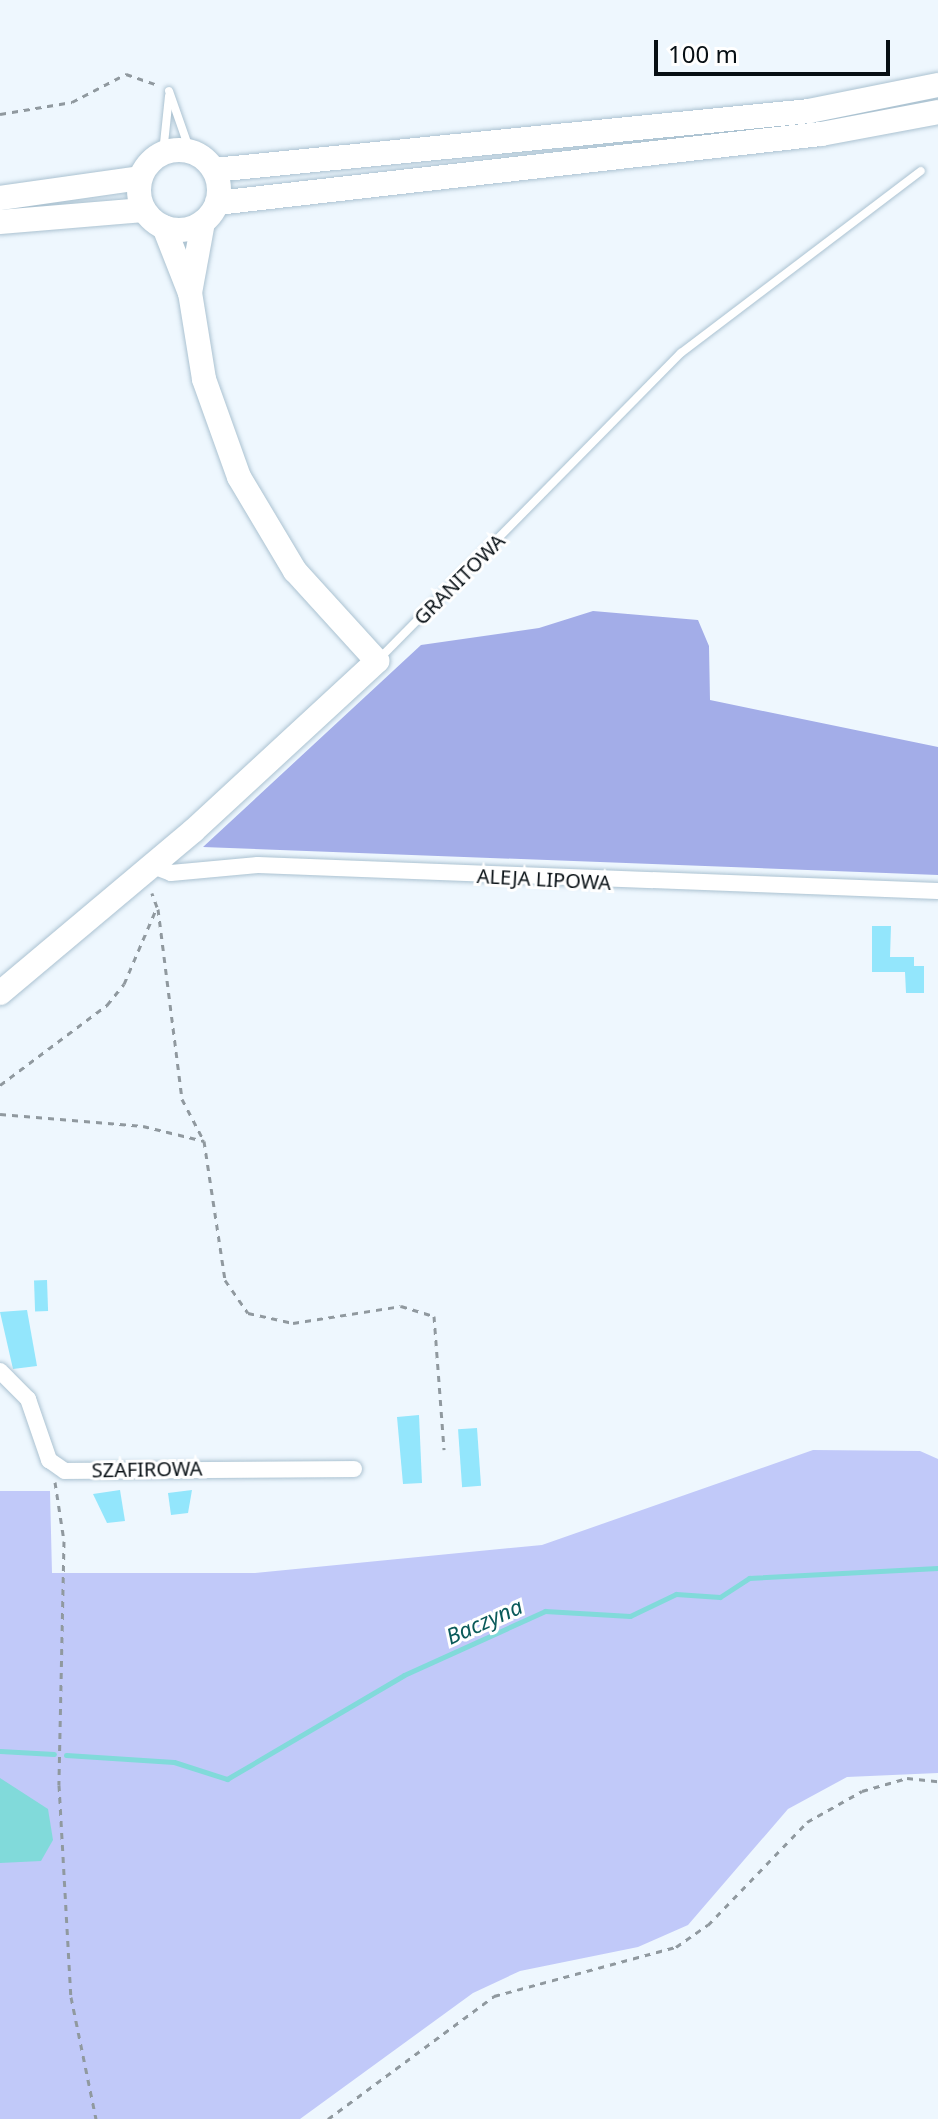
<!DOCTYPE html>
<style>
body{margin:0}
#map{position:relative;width:938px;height:2119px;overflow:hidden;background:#eef7fe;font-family:"Noto Sans",sans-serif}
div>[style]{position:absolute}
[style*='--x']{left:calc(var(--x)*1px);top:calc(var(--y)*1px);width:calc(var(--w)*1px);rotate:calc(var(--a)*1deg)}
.green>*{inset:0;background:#c1c9f9}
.forest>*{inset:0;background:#a3ade8}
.water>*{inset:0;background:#81dada}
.stream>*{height:5px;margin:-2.5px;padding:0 2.5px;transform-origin:2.5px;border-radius:2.5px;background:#81dada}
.building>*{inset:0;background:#93e6fc;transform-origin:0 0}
.path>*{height:3px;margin-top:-1.5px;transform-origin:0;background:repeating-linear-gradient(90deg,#90999f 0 6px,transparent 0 12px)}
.roads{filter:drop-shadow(0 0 2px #abc2d1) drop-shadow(0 0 2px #abc2d1)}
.lane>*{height:8px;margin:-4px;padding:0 4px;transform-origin:4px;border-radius:4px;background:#fff}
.street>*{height:16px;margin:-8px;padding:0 8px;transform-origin:8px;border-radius:8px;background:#fff}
.secondary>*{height:24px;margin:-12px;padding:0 12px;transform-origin:12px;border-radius:12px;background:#fff}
.secondary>.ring{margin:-12px;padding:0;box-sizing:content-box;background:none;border:24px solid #fff;border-radius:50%}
span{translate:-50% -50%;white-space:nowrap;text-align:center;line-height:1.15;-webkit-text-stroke:6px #fff;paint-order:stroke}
.street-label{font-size:20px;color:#070f14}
.water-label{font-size:22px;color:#0a5a5a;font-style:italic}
.scale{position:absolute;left:654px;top:40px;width:236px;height:36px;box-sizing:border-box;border:4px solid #070f14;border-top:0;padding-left:10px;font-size:24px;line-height:28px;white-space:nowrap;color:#070f14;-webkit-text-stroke:6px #fff;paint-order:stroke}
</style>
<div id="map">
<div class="green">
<div style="clip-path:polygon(813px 1450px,920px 1451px,938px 1459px,938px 1773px,847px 1777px,788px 1809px,688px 1925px,638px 1947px,520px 1971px,473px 1993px,300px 2119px,0 2119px,0 1491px,50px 1491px,52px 1573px,255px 1573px,542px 1545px)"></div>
</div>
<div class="forest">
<div style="clip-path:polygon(593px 611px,698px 620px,709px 646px,710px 700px,938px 747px,938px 875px,203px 847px,421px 645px,539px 628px)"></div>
</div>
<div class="water">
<div style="clip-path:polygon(0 1778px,48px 1809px,53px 1840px,41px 1861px,0 1863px)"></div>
</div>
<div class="stream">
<div style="--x:0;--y:1751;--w:54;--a:3.2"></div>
<div style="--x:66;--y:1755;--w:108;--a:3.7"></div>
<div style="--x:174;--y:1762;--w:56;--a:17.8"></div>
<div style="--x:227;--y:1779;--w:205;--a:-30.4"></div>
<div style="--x:404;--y:1675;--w:155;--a:-24.4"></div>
<div style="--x:545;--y:1611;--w:85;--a:3.4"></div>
<div style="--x:630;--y:1616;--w:51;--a:-25.6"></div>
<div style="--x:676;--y:1594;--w:44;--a:3.9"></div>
<div style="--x:720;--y:1597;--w:35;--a:-33"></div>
<div style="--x:749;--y:1578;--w:189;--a:-3"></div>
</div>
<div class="building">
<div style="clip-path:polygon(872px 926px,891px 926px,890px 957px,914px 957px,914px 966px,924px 966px,924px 993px,906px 993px,905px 972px,872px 972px)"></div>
<div style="left:47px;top:1280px;width:31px;height:13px;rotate:88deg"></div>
<div style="clip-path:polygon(27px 1310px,37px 1366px,13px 1369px,0 1312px)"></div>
<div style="clip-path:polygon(419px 1415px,422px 1483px,403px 1484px,397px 1417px)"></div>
<div style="left:477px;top:1428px;width:58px;height:19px;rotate:86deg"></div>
<div style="clip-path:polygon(120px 1490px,125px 1521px,107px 1523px,93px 1494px)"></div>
<div style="clip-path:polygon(192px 1490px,188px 1513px,171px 1515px,168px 1493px)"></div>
</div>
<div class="path">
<div style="--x:0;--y:114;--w:73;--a:-9.5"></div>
<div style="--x:72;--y:102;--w:61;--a:-27.4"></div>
<div style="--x:126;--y:74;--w:34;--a:19"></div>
<div style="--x:158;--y:909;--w:192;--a:82.8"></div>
<div style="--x:182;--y:1099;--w:47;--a:62.4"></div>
<div style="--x:0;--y:1085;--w:134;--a:-36.8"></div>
<div style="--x:107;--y:1005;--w:27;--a:-51"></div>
<div style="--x:124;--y:984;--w:84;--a:-66.8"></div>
<div style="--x:157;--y:907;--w:15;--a:-110"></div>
<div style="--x:0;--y:1114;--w:144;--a:4.8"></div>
<div style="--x:143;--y:1126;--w:63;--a:13.8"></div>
<div style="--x:204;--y:1141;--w:141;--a:81.4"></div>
<div style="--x:225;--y:1280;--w:40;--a:55.1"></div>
<div style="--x:248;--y:1313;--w:46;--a:12.5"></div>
<div style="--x:293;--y:1323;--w:109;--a:-8.9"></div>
<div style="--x:401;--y:1306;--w:34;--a:17"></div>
<div style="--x:434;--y:1316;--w:134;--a:85.7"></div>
<div style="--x:55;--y:1482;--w:60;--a:81.3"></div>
<div style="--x:64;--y:1541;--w:244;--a:91.2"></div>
<div style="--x:59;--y:1785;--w:212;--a:86.8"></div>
<div style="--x:71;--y:1997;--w:125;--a:78.4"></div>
<div style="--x:328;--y:2119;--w:207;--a:-36.5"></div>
<div style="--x:494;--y:1996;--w:188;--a:-15.1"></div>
<div style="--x:676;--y:1947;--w:39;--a:-35"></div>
<div style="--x:708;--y:1925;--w:143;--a:-46.1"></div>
<div style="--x:807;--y:1822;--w:63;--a:-29.4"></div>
<div style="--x:862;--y:1791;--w:47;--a:-16.1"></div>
<div style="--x:907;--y:1778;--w:31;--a:6"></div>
</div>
<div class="roads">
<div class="lane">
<div style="--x:169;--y:91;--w:64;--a:70.7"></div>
<div style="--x:163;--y:153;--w:57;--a:-84"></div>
<div style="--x:379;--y:659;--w:430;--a:-45.4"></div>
<div style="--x:681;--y:353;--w:301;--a:-37.2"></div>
</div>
<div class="street">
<div style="--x:153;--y:866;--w:19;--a:21"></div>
<div style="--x:171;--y:873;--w:87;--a:-5.3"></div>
<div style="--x:258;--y:865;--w:680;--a:2.19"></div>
<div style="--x:0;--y:1371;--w:40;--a:45"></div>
<div style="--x:28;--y:1399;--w:65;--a:71"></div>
<div style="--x:49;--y:1460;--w:19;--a:35"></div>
<div style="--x:65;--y:1471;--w:289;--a:-0.4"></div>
</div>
<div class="secondary">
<div class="ring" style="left:139px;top:150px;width:56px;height:56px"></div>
<div style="--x:214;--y:170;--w:598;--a:-5.66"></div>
<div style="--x:809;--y:111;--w:132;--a:-11.4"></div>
<div style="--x:0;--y:198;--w:141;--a:-8.1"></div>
<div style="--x:217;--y:203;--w:608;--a:-6.52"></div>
<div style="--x:821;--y:134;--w:119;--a:-10.6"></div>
<div style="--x:0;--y:222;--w:144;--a:-4.8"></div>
<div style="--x:190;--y:293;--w:72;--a:-79.6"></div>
<div style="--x:0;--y:993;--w:252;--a:-40"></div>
<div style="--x:193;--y:831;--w:251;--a:-42.7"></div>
<div style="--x:377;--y:661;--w:122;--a:-132.3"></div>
<div style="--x:295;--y:571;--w:109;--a:-120.8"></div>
<div style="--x:239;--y:477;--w:104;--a:-109.7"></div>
<div style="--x:204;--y:379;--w:87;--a:-99.2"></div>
<div style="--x:190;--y:293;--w:71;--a:-111.5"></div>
</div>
</div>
<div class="street-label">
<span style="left:459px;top:579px;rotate:-45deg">GRANITOWA</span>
<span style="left:544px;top:879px;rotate:3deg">ALEJA LIPOWA</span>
<span style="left:147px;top:1469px;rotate:-1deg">SZAFIROWA</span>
</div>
<div class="water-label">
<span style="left:484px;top:1621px;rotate:-24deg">Baczyna</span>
</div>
<div class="scale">100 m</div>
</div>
